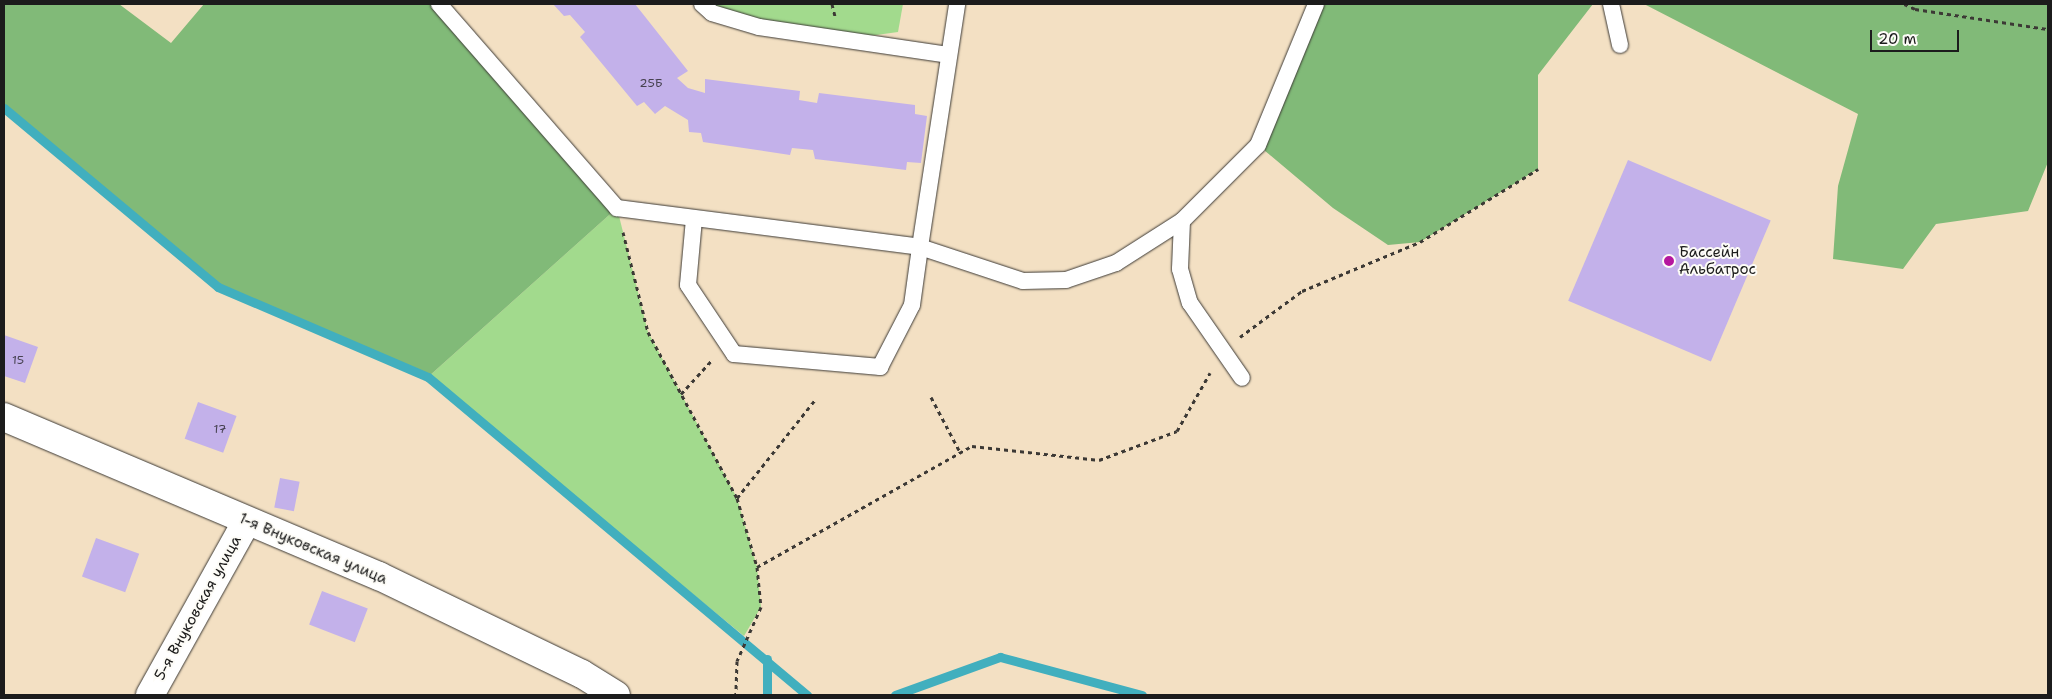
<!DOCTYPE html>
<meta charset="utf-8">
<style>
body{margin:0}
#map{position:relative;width:2052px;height:699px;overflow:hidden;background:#f3e0c3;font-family:"Shantell Sans",sans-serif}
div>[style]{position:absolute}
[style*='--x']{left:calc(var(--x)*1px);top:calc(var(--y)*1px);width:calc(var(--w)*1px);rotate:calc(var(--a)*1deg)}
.green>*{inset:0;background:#a2da8d}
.forest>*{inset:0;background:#81ba78}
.stream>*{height:9px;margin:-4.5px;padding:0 4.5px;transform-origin:4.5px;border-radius:4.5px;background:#41afbe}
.building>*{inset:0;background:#c3b1ea;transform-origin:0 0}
.path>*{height:3px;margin-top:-1.5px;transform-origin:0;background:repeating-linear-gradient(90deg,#3c3935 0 4px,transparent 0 8px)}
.roads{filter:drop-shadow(0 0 1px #3c3935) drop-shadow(0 0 1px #3c3935)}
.lane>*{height:16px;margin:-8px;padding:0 8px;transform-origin:8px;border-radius:8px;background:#fff}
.street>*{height:28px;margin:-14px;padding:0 14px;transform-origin:14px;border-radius:14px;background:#fff}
.dots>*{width:14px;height:14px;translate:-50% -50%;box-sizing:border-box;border:2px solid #fdfcf7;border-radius:50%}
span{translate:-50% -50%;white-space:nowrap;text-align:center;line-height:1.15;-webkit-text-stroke:4px #fdfcf7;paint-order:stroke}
.number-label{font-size:12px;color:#464150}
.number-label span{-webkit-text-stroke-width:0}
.poi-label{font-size:15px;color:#1c1c1c}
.left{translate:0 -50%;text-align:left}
.street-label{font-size:15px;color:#1c1c1c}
.frame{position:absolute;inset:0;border:5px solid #1c1c1c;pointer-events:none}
.scale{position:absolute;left:1870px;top:30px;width:89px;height:22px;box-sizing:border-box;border:2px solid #1c1c1c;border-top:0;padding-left:6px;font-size:15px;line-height:18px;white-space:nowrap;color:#1c1c1c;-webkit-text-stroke:4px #fdfcf7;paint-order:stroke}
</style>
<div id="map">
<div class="green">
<div style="clip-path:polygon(702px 4px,903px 4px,898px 32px,840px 40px)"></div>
<div style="clip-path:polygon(617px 208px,648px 332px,737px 498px,757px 567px,761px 607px,744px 636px,428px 377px)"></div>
</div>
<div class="forest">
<div style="clip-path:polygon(4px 4px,119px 4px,171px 43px,204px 4px,439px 4px,617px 208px,428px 377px,218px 287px,4px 108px)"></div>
<div style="clip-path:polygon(1316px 4px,1593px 4px,1538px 75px,1538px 169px,1420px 242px,1388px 245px,1333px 208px,1258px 145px)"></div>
<div style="clip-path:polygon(1644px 4px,2048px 4px,2048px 162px,2028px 211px,1936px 224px,1903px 269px,1833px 259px,1838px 186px,1858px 114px)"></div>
</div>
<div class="stream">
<div style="--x:4;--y:108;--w:279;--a:39.9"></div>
<div style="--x:218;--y:287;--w:228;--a:23.2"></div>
<div style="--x:428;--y:377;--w:495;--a:40"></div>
<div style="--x:767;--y:659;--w:36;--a:90"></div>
<div style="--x:895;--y:695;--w:112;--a:-19.9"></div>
<div style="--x:1000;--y:657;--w:147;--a:15"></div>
</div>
<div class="building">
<div style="clip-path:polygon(553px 4px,635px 4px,688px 71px,677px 78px,688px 88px,705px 93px,705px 79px,800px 91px,799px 100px,817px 103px,819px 93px,915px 105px,915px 114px,927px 116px,921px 163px,907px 162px,906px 170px,815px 159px,813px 150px,792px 148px,790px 155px,703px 142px,701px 133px,689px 132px,688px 120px,665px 106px,655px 114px,644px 102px,637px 106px,580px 37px,585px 32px,570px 15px,564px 16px)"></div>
<div style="left:1628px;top:160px;width:155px;height:153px;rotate:23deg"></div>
<div style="clip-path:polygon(4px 335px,38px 347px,25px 383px,4px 376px)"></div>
<div style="left:198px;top:402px;width:41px;height:39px;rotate:20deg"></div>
<div style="left:280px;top:478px;width:20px;height:30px;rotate:11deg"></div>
<div style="left:96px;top:538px;width:46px;height:41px;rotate:20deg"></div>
<div style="left:322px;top:591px;width:49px;height:36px;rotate:21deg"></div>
</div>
<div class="path">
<div style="--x:832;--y:4;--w:12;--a:76"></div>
<div style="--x:1904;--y:4;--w:12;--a:24"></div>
<div style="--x:1915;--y:9;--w:134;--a:8.6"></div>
<div style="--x:623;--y:232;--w:103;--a:76"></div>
<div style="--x:648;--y:332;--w:188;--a:61.8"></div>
<div style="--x:737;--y:498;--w:72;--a:73.8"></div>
<div style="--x:757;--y:567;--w:40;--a:84.3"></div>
<div style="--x:761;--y:607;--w:59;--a:114"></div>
<div style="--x:737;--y:661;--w:34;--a:92"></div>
<div style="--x:1240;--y:337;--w:77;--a:-36.6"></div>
<div style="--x:1302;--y:291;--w:128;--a:-22.6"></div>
<div style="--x:1420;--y:242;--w:139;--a:-31.7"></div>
<div style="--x:681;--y:394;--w:45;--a:-47.7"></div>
<div style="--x:931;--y:397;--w:62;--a:62.2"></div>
<div style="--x:737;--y:498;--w:125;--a:-51.5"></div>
<div style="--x:757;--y:567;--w:247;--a:-29.4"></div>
<div style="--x:972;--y:446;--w:128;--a:6.3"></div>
<div style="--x:1099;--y:460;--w:83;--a:-20.4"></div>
<div style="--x:1177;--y:431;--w:67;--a:-60.4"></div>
</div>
<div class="roads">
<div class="lane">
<div style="--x:439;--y:4;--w:271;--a:48.9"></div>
<div style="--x:617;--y:208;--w:305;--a:7.3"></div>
<div style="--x:920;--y:247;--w:246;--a:-81.3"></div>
<div style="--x:702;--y:4;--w:13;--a:42"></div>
<div style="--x:712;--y:13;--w:49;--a:16.6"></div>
<div style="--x:759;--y:27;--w:191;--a:8.4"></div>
<div style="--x:1611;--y:4;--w:42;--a:77.6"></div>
<div style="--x:694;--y:219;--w:66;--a:95.2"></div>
<div style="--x:688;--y:285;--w:83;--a:56.3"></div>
<div style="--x:734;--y:354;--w:147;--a:5.1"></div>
<div style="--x:880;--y:367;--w:70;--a:-62.7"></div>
<div style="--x:912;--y:305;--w:59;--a:-82.1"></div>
<div style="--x:920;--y:247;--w:108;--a:18.3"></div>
<div style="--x:1023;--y:281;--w:43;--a:-1.3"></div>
<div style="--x:1066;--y:280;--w:53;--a:-18.8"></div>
<div style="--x:1116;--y:263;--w:78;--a:-32.5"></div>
<div style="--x:1182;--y:221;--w:107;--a:-45"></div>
<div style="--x:1258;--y:145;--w:152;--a:-67.6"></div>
<div style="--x:1182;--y:221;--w:48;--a:92.4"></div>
<div style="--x:1180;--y:269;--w:35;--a:74"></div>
<div style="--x:1190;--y:303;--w:91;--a:55.3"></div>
</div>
<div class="street">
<div style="--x:4;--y:417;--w:407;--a:23"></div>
<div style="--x:379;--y:576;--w:225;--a:25.8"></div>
<div style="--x:582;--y:674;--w:40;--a:32"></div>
<div style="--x:150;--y:695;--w:199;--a:-60.9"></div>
</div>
</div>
<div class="dots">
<div style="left:1669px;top:261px;background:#b5179e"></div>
</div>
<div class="number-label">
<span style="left:651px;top:84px">25Б</span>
<span style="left:18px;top:361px">15</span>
<span style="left:220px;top:430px">17</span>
</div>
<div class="poi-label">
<span class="left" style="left:1679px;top:261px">Бассейн<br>Альбатрос</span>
</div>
<div class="street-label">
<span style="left:313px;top:549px;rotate:23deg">1-я Внуковская улица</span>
<span style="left:198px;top:608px;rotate:-61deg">5-я Внуковская улица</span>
</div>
<div class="frame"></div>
<div class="scale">20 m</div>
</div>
